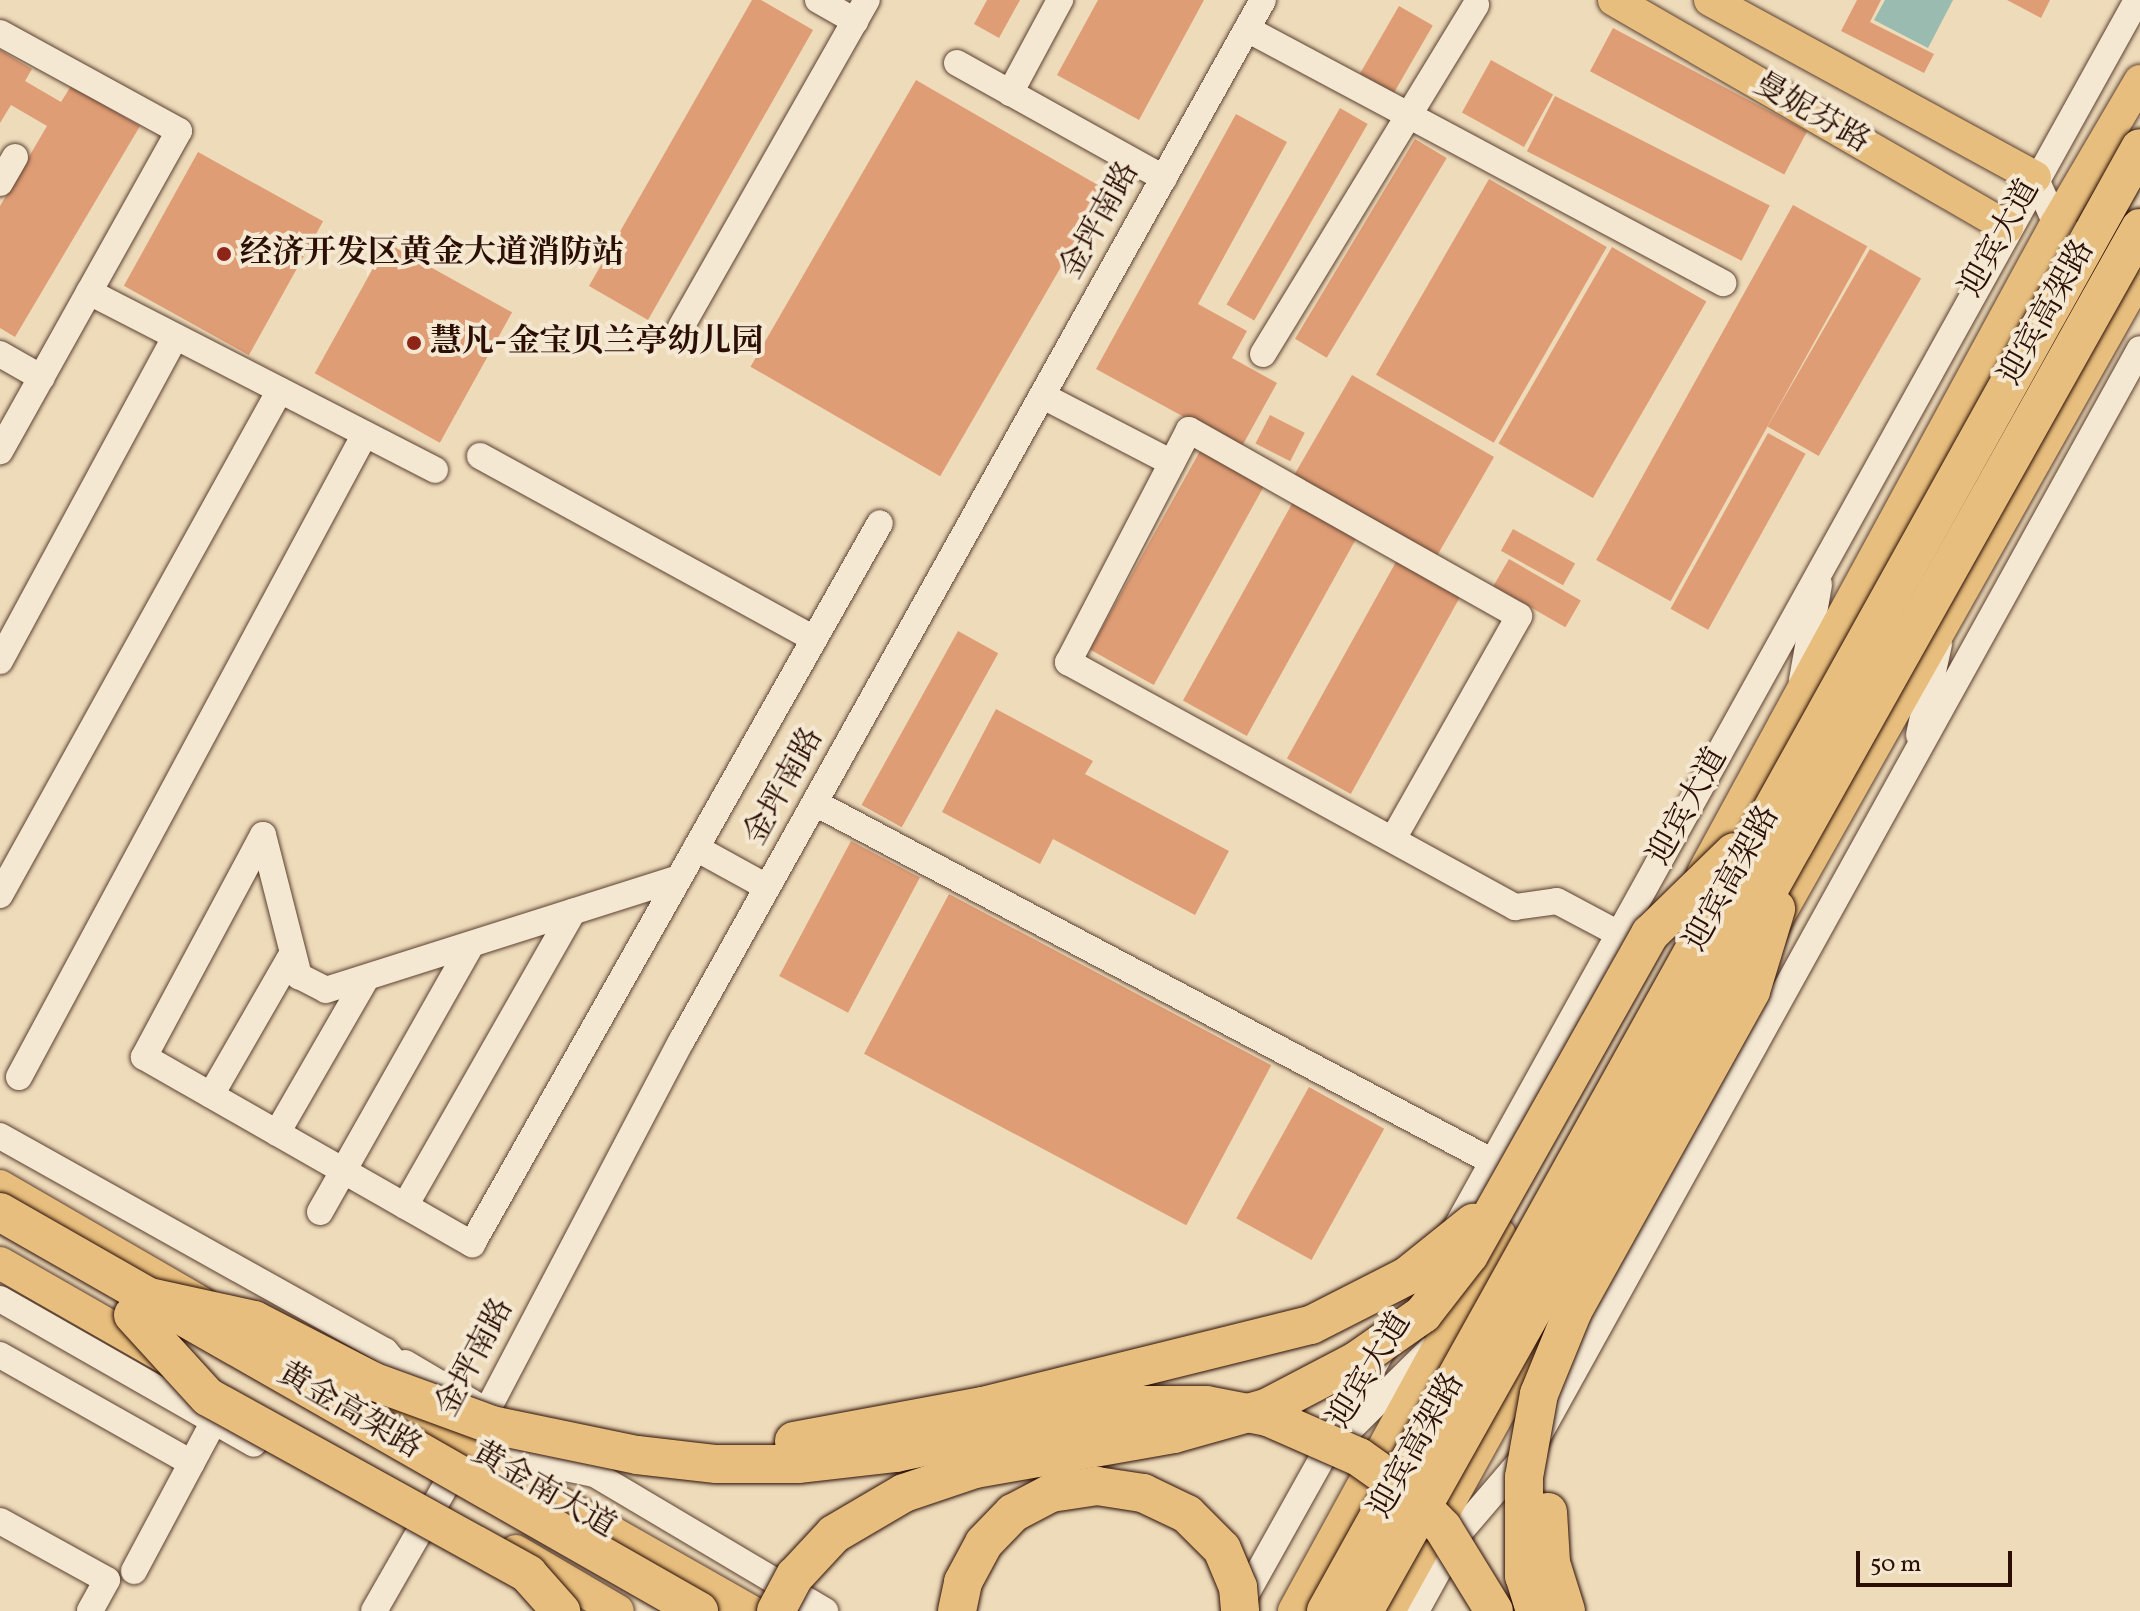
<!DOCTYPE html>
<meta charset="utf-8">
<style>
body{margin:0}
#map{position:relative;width:2140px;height:1611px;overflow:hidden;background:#eedbba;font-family:Vollkorn,"Noto Serif SC",serif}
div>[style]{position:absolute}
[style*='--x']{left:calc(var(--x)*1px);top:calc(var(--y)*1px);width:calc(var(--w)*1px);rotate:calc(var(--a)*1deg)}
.water>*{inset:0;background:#99bbb0}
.building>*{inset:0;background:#df9d75;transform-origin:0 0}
.roads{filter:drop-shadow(0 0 2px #5c4132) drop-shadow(0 0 2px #5c4132)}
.minor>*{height:26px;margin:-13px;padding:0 13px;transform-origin:13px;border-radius:13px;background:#f4e8d2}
.major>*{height:32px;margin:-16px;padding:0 16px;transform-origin:16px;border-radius:16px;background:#e7be7d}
.bridges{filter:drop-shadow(0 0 2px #2b0e04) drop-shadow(0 0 2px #2b0e04)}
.highway-bridge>*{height:38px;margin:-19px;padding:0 19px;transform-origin:19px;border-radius:19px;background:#e7be7d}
.dots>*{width:22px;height:22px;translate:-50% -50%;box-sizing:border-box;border:4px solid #f4e8d2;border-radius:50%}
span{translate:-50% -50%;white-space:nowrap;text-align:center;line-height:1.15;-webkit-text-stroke:8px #f4e8d2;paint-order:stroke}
.street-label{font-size:32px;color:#2b0e04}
.poi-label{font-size:32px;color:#2b0e04;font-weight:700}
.left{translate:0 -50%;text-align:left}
.scale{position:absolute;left:1856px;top:1551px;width:156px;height:36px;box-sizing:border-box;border:4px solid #2b0e04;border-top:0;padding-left:10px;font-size:24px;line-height:28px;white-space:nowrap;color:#2b0e04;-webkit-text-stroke:6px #f4e8d2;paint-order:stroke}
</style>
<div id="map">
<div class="water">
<div style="clip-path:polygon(1885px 0,1953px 0,1928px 48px,1874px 20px)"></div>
</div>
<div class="building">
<div style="clip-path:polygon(752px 0,761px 0,813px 30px,648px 320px,589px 286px)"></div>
<div style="clip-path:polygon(987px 0,1020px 0,999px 38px,974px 24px)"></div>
<div style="clip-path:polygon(1098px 0,1204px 0,1139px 120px,1057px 75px)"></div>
<div style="clip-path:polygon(1857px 0,1881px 0,1870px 22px,1934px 54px,1924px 73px,1841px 31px)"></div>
<div style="clip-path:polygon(2007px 0,2050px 0,2041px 18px)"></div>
<div style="left:1399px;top:6px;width:39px;height:78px;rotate:30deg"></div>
<div style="left:1613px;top:28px;width:220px;height:49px;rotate:28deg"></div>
<div style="clip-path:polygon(0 50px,32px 69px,25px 81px,61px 102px,71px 86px,140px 126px,15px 337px,0 328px,0 206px,47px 126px,11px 105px,0 123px)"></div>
<div style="left:1491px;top:60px;width:71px;height:60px;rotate:29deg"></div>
<div style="left:916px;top:80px;width:219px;height:331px;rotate:30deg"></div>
<div style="left:1555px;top:96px;width:241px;height:62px;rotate:27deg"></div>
<div style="left:1340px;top:108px;width:32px;height:227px;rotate:30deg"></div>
<div style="clip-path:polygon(1236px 114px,1287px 142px,1198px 304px,1247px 331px,1232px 358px,1277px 383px,1241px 448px,1096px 369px)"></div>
<div style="left:1415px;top:139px;width:37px;height:233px;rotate:31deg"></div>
<div style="left:198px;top:152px;width:143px;height:153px;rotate:29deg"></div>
<div style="left:1489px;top:179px;width:136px;height:226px;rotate:30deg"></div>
<div style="left:1793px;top:205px;width:85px;height:406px;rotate:29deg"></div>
<div style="left:387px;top:243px;width:143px;height:149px;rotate:29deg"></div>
<div style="left:1612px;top:247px;width:109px;height:227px;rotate:30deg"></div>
<div style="left:1870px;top:249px;width:59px;height:205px;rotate:30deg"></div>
<div style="left:1352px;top:375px;width:164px;height:115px;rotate:30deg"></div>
<div style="left:1270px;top:415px;width:39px;height:32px;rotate:27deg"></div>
<div style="left:1768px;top:433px;width:43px;height:201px;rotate:29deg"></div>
<div style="left:1200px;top:451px;width:73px;height:227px;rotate:29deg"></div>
<div style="left:1293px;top:502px;width:73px;height:227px;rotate:29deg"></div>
<div style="left:1513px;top:529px;width:71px;height:25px;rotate:29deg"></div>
<div style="left:1509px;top:559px;width:83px;height:31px;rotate:30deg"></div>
<div style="left:1397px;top:560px;width:73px;height:227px;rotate:29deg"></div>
<div style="left:958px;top:631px;width:46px;height:199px;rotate:29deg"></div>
<div style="clip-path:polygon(996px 709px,1093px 761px,1085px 774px,1229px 851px,1195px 915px,1053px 839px,1040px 864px,942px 812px)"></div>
<div style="left:851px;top:841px;width:78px;height:153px;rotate:28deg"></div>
<div style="left:949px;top:894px;width:365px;height:181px;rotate:28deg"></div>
<div style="left:1309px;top:1087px;width:86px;height:150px;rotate:29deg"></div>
</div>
<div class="roads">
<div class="minor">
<div style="--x:818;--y:0;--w:43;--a:29.6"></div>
<div style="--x:1247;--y:29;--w:540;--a:28.08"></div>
<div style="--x:0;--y:33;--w:204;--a:28.7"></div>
<div style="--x:179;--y:131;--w:367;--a:119.2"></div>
<div style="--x:957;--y:63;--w:237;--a:29.1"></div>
<div style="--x:1010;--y:93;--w:106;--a:-61.7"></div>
<div style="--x:2035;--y:177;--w:51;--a:65.9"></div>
<div style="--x:2056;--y:224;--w:92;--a:33"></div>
<div style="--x:0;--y:183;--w:30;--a:-60"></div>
<div style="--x:89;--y:292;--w:389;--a:27.2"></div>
<div style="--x:681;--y:327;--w:376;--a:-60.4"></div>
<div style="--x:0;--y:354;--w:48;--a:29.7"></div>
<div style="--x:1263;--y:354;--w:409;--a:-58.6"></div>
<div style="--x:1043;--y:396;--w:145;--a:27.4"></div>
<div style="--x:480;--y:456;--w:381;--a:28.7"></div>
<div style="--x:0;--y:661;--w:368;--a:-61.6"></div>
<div style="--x:1802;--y:680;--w:97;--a:-79.9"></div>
<div style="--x:1919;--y:735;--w:93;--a:-77.6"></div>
<div style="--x:815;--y:803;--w:767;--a:27.9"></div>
<div style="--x:263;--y:835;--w:252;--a:118.2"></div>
<div style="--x:144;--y:1057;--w:378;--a:29.7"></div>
<div style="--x:472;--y:1244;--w:828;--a:-60.5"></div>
<div style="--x:263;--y:835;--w:146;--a:75.7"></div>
<div style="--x:299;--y:976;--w:30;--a:27"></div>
<div style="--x:326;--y:990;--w:370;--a:-17.6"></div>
<div style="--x:1393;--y:839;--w:256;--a:-60.5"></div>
<div style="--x:1519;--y:616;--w:379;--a:-150.6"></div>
<div style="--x:1189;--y:430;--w:262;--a:117.5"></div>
<div style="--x:1068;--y:662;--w:510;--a:28.73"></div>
<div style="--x:1515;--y:907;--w:42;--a:-8.1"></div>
<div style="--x:1557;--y:901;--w:70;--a:28"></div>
<div style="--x:696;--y:848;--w:81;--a:28.8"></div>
<div style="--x:0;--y:895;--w:577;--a:-60.99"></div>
<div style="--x:19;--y:1077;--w:730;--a:-61.72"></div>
<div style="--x:211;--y:1095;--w:163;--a:-60.1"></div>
<div style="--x:277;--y:1133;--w:178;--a:-60"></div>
<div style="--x:0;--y:1136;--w:441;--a:29.2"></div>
<div style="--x:385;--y:1351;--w:63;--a:49.5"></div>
<div style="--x:405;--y:1206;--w:339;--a:-60.3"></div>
<div style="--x:320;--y:1212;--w:307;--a:-60.5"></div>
<div style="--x:1452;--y:1235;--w:1412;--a:-60.98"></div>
<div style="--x:0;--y:1299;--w:292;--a:29.7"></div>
<div style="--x:0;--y:1355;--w:220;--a:29.4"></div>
<div style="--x:405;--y:1363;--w:85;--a:30.5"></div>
<div style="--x:1341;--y:1438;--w:125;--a:-44.7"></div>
<div style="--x:476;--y:1449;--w:121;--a:12"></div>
<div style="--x:581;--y:1466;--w:284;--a:30.7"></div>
<div style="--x:0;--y:1521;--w:122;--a:28.9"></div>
<div style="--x:107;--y:1580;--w:35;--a:119"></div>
<div style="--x:134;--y:1571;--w:185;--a:-61.9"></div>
<div style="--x:1239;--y:1607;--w:297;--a:-60.8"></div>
<div style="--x:374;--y:1611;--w:189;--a:-60.2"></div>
<div style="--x:468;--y:1447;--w:460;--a:-62.3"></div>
<div style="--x:682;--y:1040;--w:1191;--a:-60.81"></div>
<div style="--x:1416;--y:1611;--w:89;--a:-61.1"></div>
<div style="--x:1459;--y:1533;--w:111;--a:-49.4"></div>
<div style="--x:1531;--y:1449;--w:1257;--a:-61.03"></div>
</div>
<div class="major">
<div style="--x:1614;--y:0;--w:454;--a:30"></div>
<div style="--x:1710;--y:0;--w:370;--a:28.6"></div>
<div style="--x:1703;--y:873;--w:739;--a:-61.46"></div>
<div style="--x:2056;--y:224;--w:166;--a:-59.6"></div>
<div style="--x:1768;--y:935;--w:758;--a:-60.59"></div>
<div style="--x:0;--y:1186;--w:231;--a:30.1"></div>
<div style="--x:0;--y:1263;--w:189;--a:29.8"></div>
<div style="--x:367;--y:1393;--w:441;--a:29.6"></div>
<div style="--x:516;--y:1551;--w:118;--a:30.5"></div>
<div style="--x:1294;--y:1611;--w:429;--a:-61.3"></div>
<div style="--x:1389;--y:1611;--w:365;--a:-61"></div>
</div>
</div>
<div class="bridges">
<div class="highway-bridge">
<div style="--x:0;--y:1212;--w:805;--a:29.72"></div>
<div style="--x:145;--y:1296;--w:112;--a:12.4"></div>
<div style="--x:254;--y:1320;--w:133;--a:27.3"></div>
<div style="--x:372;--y:1381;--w:128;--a:20.1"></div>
<div style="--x:492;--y:1425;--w:148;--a:11.7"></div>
<div style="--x:637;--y:1455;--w:80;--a:6.5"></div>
<div style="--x:716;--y:1464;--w:82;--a:0"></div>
<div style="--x:798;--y:1464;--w:99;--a:-6.4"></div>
<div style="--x:896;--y:1453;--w:232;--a:-11.9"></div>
<div style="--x:1123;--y:1405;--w:83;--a:0"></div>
<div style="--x:1206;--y:1405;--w:63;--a:11"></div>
<div style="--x:1268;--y:1417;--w:99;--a:23.7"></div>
<div style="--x:1359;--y:1457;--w:60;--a:35.5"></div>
<div style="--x:1408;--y:1492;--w:50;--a:45.8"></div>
<div style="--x:1443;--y:1528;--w:97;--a:58.4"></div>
<div style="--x:133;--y:1315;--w:111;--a:47.6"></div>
<div style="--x:208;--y:1397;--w:366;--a:28.9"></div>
<div style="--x:528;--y:1574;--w:50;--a:48.3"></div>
<div style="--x:794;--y:1441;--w:192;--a:-10.5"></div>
<div style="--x:983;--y:1406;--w:338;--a:-13.9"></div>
<div style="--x:1311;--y:1325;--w:108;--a:-27"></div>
<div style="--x:1407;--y:1276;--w:85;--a:-38.8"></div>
<div style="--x:1548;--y:1512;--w:51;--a:86.6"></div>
<div style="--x:1551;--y:1563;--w:50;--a:72.6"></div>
<div style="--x:776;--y:1611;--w:40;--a:-62"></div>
<div style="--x:795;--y:1576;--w:57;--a:-47.1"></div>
<div style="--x:834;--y:1534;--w:81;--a:-30.4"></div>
<div style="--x:904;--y:1493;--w:75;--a:-18.7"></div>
<div style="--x:975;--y:1469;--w:202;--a:-10"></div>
<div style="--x:1174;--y:1434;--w:96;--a:-15.8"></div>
<div style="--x:1266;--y:1408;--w:102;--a:-27.6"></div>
<div style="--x:1356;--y:1361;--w:82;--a:-35"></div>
<div style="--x:1423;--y:1314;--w:75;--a:-52.1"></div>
<div style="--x:1469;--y:1255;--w:369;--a:-60.6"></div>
<div style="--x:1650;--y:934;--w:117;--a:-44.3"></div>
<div style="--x:957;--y:1611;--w:30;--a:-78"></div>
<div style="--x:963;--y:1582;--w:44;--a:-61.7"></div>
<div style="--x:984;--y:1543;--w:42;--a:-46"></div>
<div style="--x:1013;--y:1513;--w:43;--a:-27.8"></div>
<div style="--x:1051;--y:1493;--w:47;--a:-8.7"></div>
<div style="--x:1097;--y:1486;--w:47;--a:8.7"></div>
<div style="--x:1143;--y:1493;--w:49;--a:25.5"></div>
<div style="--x:1187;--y:1514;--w:49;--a:45"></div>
<div style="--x:1222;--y:1549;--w:41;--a:67.2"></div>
<div style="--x:1238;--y:1587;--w:24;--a:85"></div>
<div style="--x:1326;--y:1611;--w:1674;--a:-60.91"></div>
<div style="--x:1364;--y:1611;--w:1586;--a:-60.7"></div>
<div style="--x:1535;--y:1611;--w:37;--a:-107"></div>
<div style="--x:1524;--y:1576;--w:99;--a:-90"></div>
<div style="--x:1524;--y:1477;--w:84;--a:-79.8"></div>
<div style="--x:1539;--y:1394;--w:90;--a:-67.7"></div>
<div style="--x:1573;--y:1311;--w:366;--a:-60.9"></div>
<div style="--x:1751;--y:991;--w:86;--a:-73"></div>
</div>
</div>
<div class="dots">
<div style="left:224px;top:254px;background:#8f2418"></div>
<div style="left:414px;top:343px;background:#8f2418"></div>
</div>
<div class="street-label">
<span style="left:1811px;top:114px;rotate:30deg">曼妮芬路</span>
<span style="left:1101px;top:221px;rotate:-61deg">金坪南路</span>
<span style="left:2001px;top:239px;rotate:-61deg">迎宾大道</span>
<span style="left:2048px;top:313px;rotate:-61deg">迎宾高架路</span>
<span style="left:785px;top:787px;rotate:-61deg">金坪南路</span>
<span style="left:1689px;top:807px;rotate:-61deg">迎宾大道</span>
<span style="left:1733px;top:879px;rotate:-61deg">迎宾高架路</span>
<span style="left:476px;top:1358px;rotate:-62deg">金坪南路</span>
<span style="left:1371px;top:1371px;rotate:-59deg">迎宾大道</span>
<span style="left:349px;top:1412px;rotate:30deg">黄金高架路</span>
<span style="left:1418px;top:1446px;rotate:-61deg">迎宾高架路</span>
<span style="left:543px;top:1491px;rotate:30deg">黄金南大道</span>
</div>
<div class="poi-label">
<span class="left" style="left:240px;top:254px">经济开发区黄金大道消防站</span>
<span class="left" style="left:430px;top:343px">慧凡-金宝贝兰亭幼儿园</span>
</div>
<div class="scale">50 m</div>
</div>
